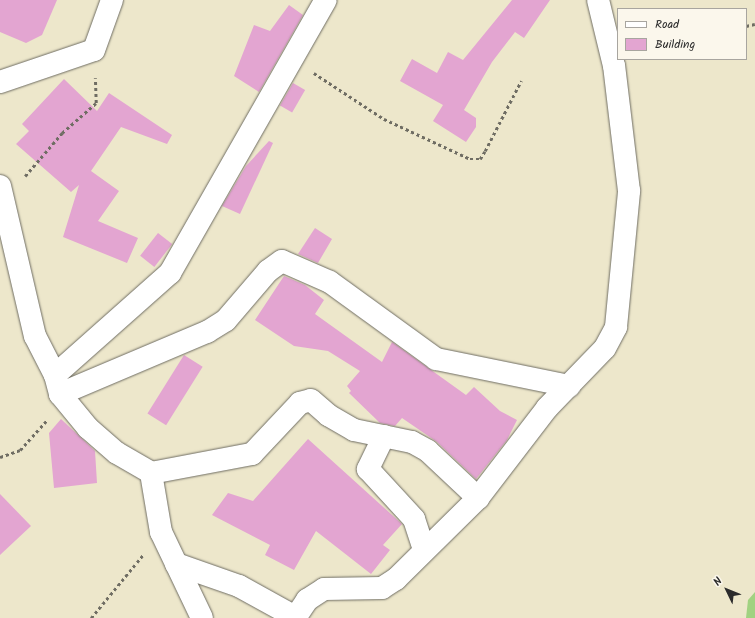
<!DOCTYPE html>
<style>
body{margin:0}
#map{position:relative;width:755px;height:618px;overflow:hidden;background:#ede7cb;font-family:Kalam,sans-serif}
div>[style]{position:absolute}
[style*='--x']{left:calc(var(--x)*1px);top:calc(var(--y)*1px);width:calc(var(--w)*1px);rotate:calc(var(--a)*1deg)}
.green>*{inset:0;background:#a1d281}
.building>*{inset:0;background:#e3a5d1;transform-origin:0 0}
.path>*{height:2.5px;margin-top:-1.25px;transform-origin:0;background:repeating-linear-gradient(90deg,#6f6d63 0 3px,transparent 0 6px)}
.roads{filter:drop-shadow(0 0 1px #6f6d63) drop-shadow(0 0 1px #6f6d63)}
.minor>*{height:22px;margin:-11px;padding:0 11px;transform-origin:11px;border-radius:11px;background:#fff}
span{translate:-50% -50%;white-space:nowrap;text-align:center;line-height:1.15;-webkit-text-stroke:3px #fbf7ec;paint-order:stroke}
.legend{position:absolute;left:617px;top:8px;width:130px;height:52px;box-sizing:border-box;background:#fbf7ec;border:1px solid #a8a59f;margin:0;padding:5px 7px;list-style:none;font-size:12px;color:#2b2b2b}
.legend li{display:flex;align-items:center;gap:8px;height:20px}
.legend b{width:20px;border:1px solid #a8a59f}
.north{position:absolute;left:707px;top:570px;width:40px;height:40px;-webkit-text-stroke:3px #fbf7ec;paint-order:stroke;rotate:313deg;font-size:11px;font-weight:700;line-height:16px;text-align:center;color:#2b2b2b}
.north::after{content:'';display:block;margin:auto;width:14px;height:18px;background:#2b2b2b;clip-path:polygon(50% 0,100% 100%,50% 72%,0 100%)}
</style>
<div id="map">
<div class="green">
<div style="clip-path:polygon(755px 592px,755px 618px,746px 618px,748px 600px)"></div>
</div>
<div class="building">
<div style="clip-path:polygon(0 0,57px 0,42px 35px,26px 43px,0 32px)"></div>
<div style="clip-path:polygon(512px 0,550px 0,524px 38px,515px 32px,492px 62px,464px 110px,476px 118px,476px 127px,466px 142px,433px 121px,443px 105px,400px 81px,412px 59px,437px 73px,448px 52px,463px 60px)"></div>
<div style="clip-path:polygon(289px 5px,303px 15px,259px 92px,234px 76px,254px 25px,270px 31px)"></div>
<div style="clip-path:polygon(64px 79px,97px 111px,109px 93px,172px 135px,167px 144px,121px 127px,91px 171px,119px 191px,98px 221px,138px 238px,127px 263px,63px 237px,79px 185px,71px 192px,16px 144px,29px 131px,22px 124px)"></div>
<div style="left:293px;top:83px;width:14px;height:26px;rotate:30deg"></div>
<div style="clip-path:polygon(269px 141px,273px 143px,240px 214px,222px 206px,246px 166px)"></div>
<div style="clip-path:polygon(315px 228px,332px 239px,318px 263px,298px 254px)"></div>
<div style="left:158px;top:233px;width:18px;height:29px;rotate:38deg"></div>
<div style="clip-path:polygon(284px 276px,305px 285px,324px 300px,315px 314px,382px 362px,392px 342px,466px 395px,474px 387px,500px 411px,517px 420px,507px 440px,476px 479px,437px 442px,402px 418px,395px 426px,380px 423px,349px 393px,351px 391px,347px 386px,360px 371px,328px 351px,294px 346px,255px 320px)"></div>
<div style="left:184px;top:355px;width:22px;height:69px;rotate:32deg"></div>
<div style="clip-path:polygon(61px 419px,95px 451px,97px 483px,54px 488px,49px 433px)"></div>
<div style="clip-path:polygon(308px 439px,402px 524px,383px 545px,390px 550px,371px 574px,316px 531px,294px 570px,265px 555px,270px 545px,212px 515px,228px 493px,253px 501px)"></div>
<div style="clip-path:polygon(0 494px,31px 526px,0 555px)"></div>
</div>
<div class="path">
<div style="--x:746;--y:26;--w:9;--a:-13"></div>
<div style="--x:314;--y:73;--w:84;--a:33.3"></div>
<div style="--x:384;--y:119;--w:95;--a:24.9"></div>
<div style="--x:470;--y:159;--w:10;--a:0"></div>
<div style="--x:480;--y:159;--w:9;--a:-58"></div>
<div style="--x:485;--y:151;--w:79;--a:-62.8"></div>
<div style="--x:25;--y:176;--w:57;--a:-49.3"></div>
<div style="--x:62;--y:133;--w:45;--a:-41.4"></div>
<div style="--x:96;--y:103;--w:25;--a:-92"></div>
<div style="--x:0;--y:457;--w:21;--a:-19"></div>
<div style="--x:20;--y:450;--w:40;--a:-48"></div>
<div style="--x:91;--y:618;--w:82;--a:-50.5"></div>
</div>
<div class="roads">
<div class="minor">
<div style="--x:0;--y:82;--w:99;--a:-18.8"></div>
<div style="--x:94;--y:50;--w:53;--a:-70.2"></div>
<div style="--x:0;--y:186;--w:154;--a:76.9"></div>
<div style="--x:35;--y:336;--w:44;--a:62.9"></div>
<div style="--x:55;--y:375;--w:20;--a:75"></div>
<div style="--x:60;--y:394;--w:44;--a:50.5"></div>
<div style="--x:88;--y:428;--w:38;--a:41"></div>
<div style="--x:117;--y:453;--w:39;--a:30"></div>
<div style="--x:151;--y:473;--w:60;--a:80.4"></div>
<div style="--x:161;--y:532;--w:95;--a:64.5"></div>
<div style="--x:55;--y:375;--w:154;--a:-41.6"></div>
<div style="--x:170;--y:273;--w:314;--a:-60.3"></div>
<div style="--x:60;--y:394;--w:160;--a:-22.9"></div>
<div style="--x:207;--y:332;--w:22;--a:-32"></div>
<div style="--x:226;--y:320;--w:65;--a:-49.4"></div>
<div style="--x:268;--y:271;--w:17;--a:-36"></div>
<div style="--x:282;--y:261;--w:52;--a:23.6"></div>
<div style="--x:330;--y:282;--w:131;--a:36"></div>
<div style="--x:436;--y:359;--w:136;--a:11.5"></div>
<div style="--x:384;--y:436;--w:37;--a:116"></div>
<div style="--x:368;--y:469;--w:68;--a:47.4"></div>
<div style="--x:414;--y:519;--w:32;--a:72"></div>
<div style="--x:151;--y:473;--w:103;--a:-10.7"></div>
<div style="--x:252;--y:454;--w:70;--a:-46.7"></div>
<div style="--x:300;--y:403;--w:11;--a:-15"></div>
<div style="--x:311;--y:400;--w:23;--a:41"></div>
<div style="--x:328;--y:415;--w:30;--a:30"></div>
<div style="--x:354;--y:430;--w:59;--a:11.7"></div>
<div style="--x:412;--y:442;--w:18;--a:29"></div>
<div style="--x:428;--y:451;--w:69;--a:43.2"></div>
<div style="--x:176;--y:564;--w:67;--a:19.2"></div>
<div style="--x:239;--y:586;--w:66;--a:28.9"></div>
<div style="--x:295;--y:618;--w:22;--a:-56"></div>
<div style="--x:307;--y:600;--w:20;--a:-33"></div>
<div style="--x:324;--y:589;--w:58;--a:-1"></div>
<div style="--x:382;--y:588;--w:17;--a:-33"></div>
<div style="--x:396;--y:579;--w:115;--a:-44.6"></div>
<div style="--x:478;--y:498;--w:113;--a:-52.5"></div>
<div style="--x:547;--y:408;--w:83;--a:-46"></div>
<div style="--x:605;--y:348;--w:24;--a:-62"></div>
<div style="--x:616;--y:327;--w:137;--a:-84.5"></div>
<div style="--x:629;--y:191;--w:126;--a:-96.8"></div>
<div style="--x:614;--y:66;--w:68;--a:-103.6"></div>
</div>
</div>
<ul class="legend">
<li><b style="height:5px;background:#fff"></b>Road</li>
<li><b style="height:11px;background:#e3a5d1"></b>Building</li>
</ul>
<div class="north">N</div>
</div>
